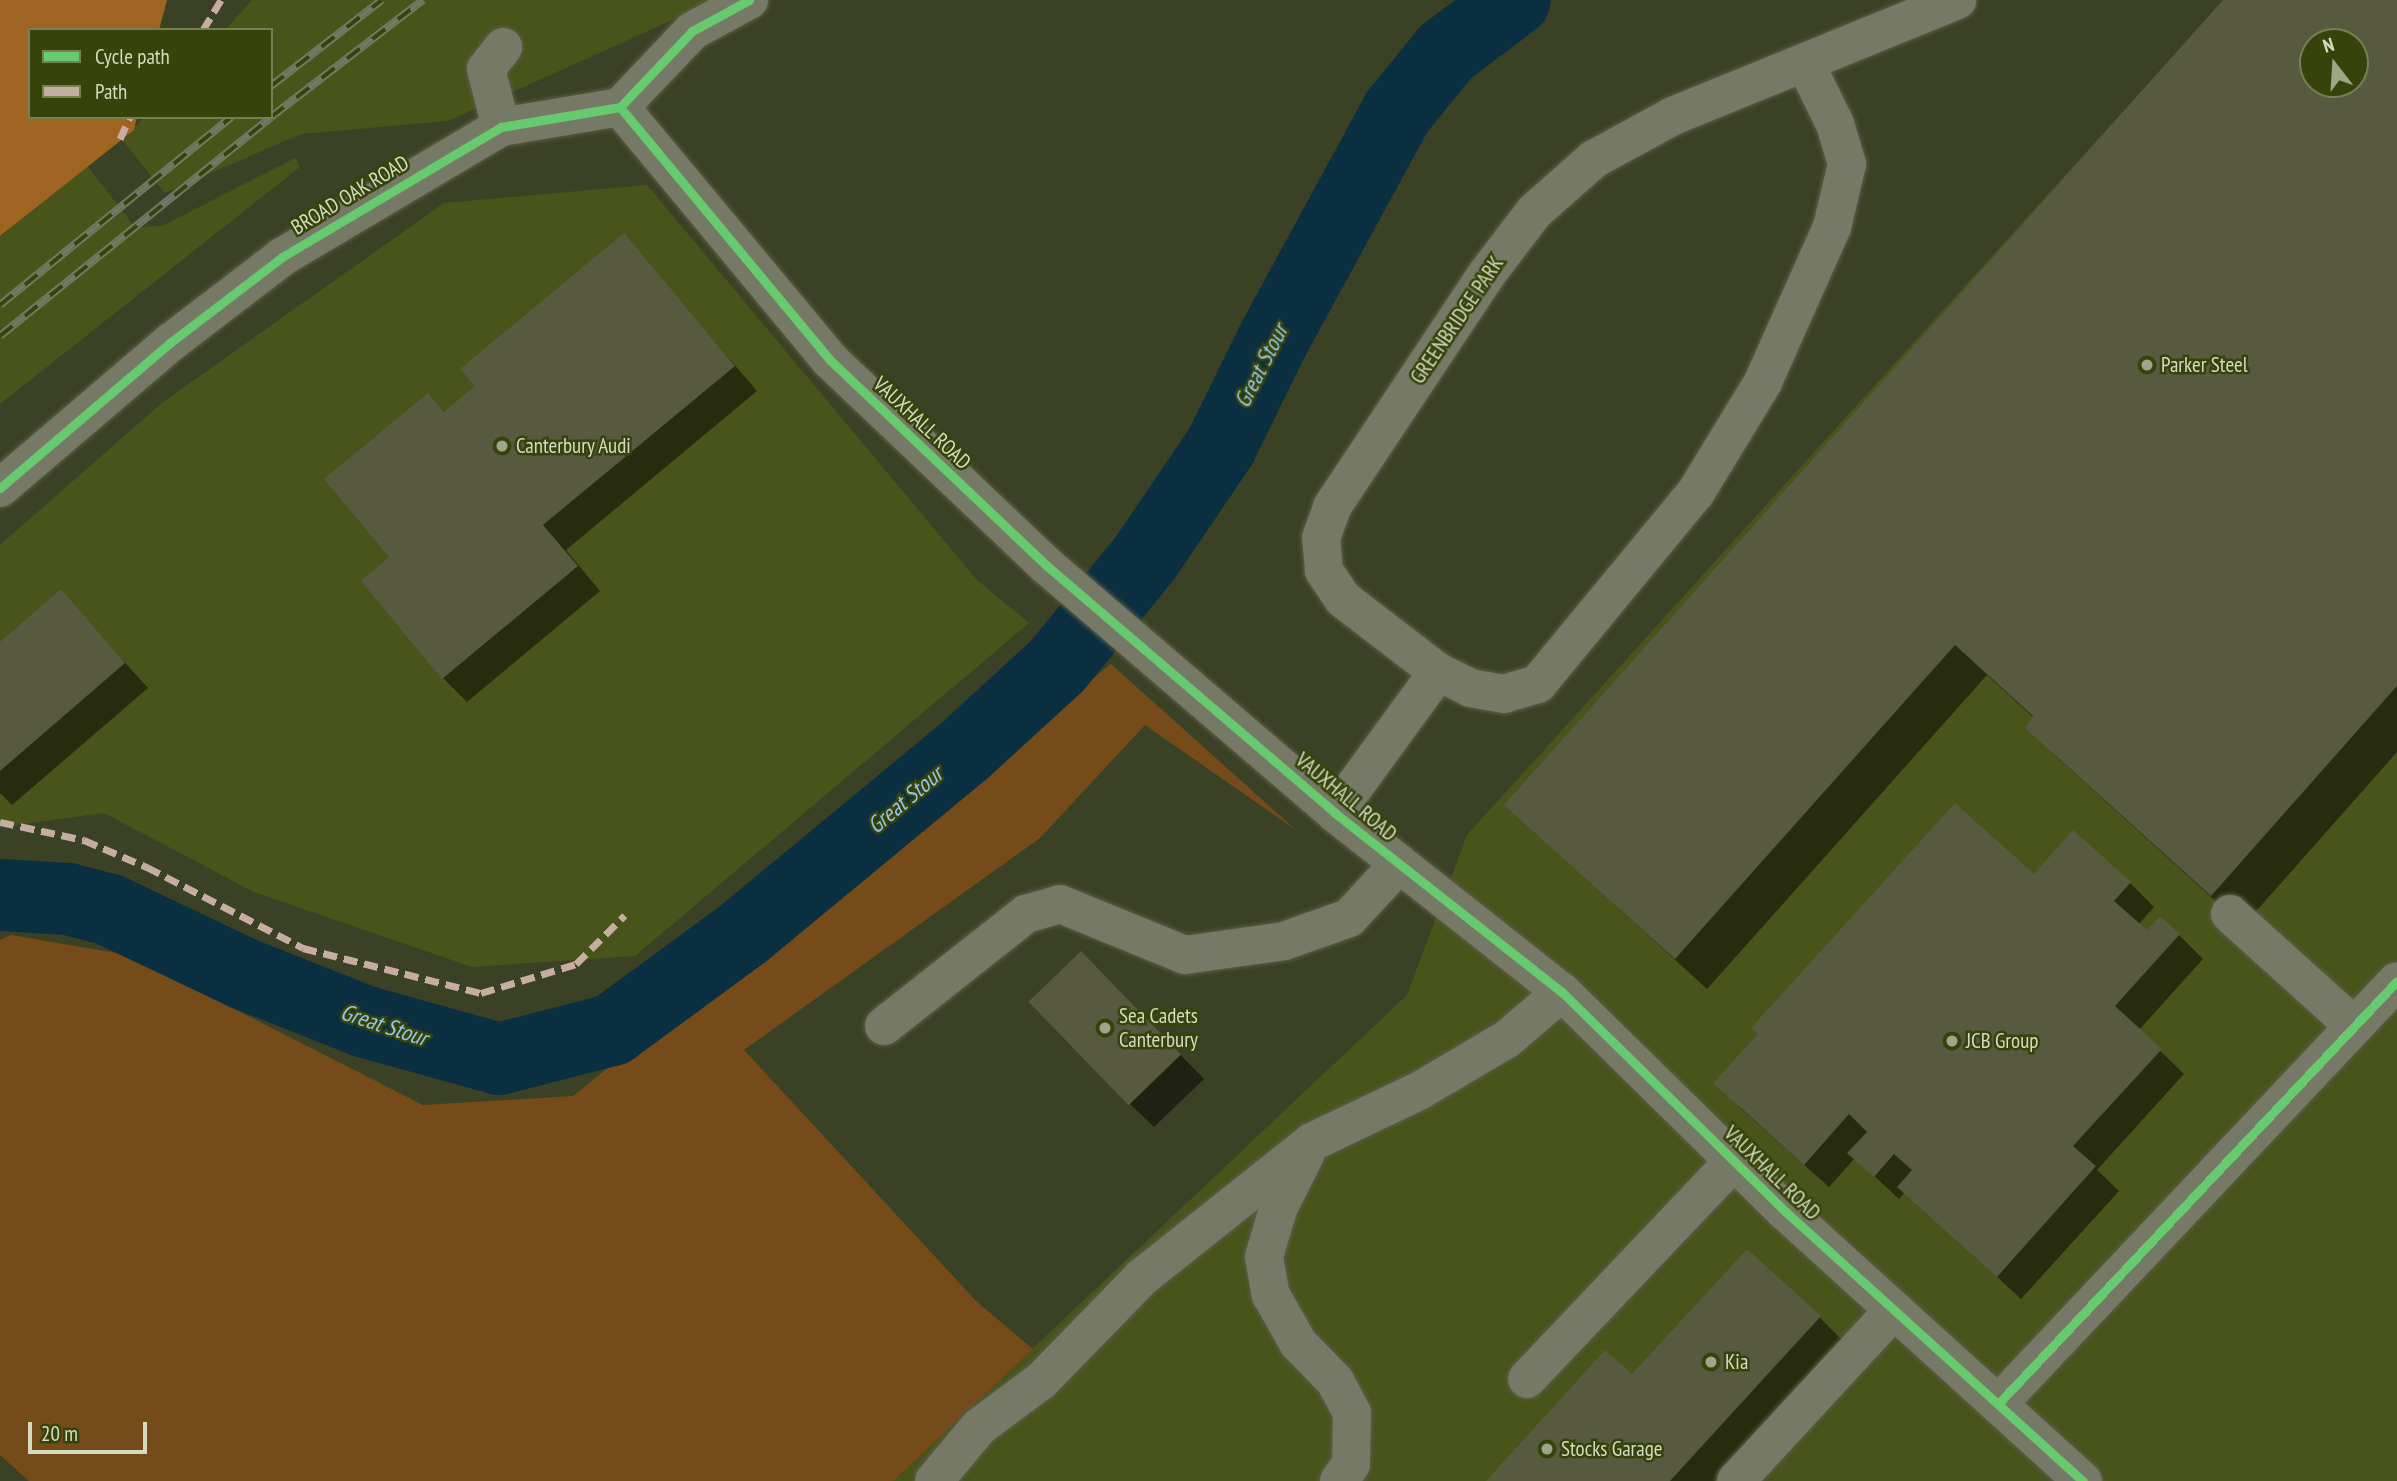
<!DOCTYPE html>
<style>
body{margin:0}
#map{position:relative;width:2397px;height:1481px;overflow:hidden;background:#3b4124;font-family:"PT Sans Narrow",sans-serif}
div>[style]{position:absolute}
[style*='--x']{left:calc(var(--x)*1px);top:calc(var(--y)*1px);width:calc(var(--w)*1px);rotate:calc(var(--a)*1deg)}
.built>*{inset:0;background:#48541a}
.green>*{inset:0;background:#764b1a}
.forest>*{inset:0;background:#9f6422}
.shadow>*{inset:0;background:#0007}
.river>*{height:72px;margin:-36px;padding:0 36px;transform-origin:36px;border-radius:36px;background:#0a2f41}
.building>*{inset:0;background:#585a3f;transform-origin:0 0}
.roads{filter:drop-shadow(0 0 2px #585e47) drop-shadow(0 0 2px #585e47)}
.minor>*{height:38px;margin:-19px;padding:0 19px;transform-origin:19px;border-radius:19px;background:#757965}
.rail>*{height:8px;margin-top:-4px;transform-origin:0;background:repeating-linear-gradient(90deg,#37430b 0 16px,#727864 0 32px);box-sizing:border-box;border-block:2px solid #727864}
.quiet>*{height:7px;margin-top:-3.5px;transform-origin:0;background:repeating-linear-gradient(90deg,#c7aca2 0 14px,transparent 0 21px)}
.cycleway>*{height:9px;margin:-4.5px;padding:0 4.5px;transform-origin:4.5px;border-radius:4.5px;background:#67ca6e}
.dots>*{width:19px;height:19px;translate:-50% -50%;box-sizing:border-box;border:4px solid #37430b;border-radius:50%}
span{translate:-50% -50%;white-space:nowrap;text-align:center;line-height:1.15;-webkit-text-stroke:5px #37430b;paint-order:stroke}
.street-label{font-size:21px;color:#d3dcc0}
.poi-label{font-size:21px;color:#d3dcc0}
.left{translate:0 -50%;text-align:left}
.water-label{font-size:23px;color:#95c6ea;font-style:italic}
.legend{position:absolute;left:28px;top:28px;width:245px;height:91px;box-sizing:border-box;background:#37430b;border:2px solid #758053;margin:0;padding:9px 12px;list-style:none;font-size:21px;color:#d3dcc0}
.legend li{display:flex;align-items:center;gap:14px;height:35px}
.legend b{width:35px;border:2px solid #758053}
.north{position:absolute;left:2299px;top:28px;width:70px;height:70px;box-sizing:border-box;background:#37430b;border:2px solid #758053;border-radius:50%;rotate:343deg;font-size:19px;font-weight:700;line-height:28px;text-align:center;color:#d3dcc0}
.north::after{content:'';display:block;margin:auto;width:24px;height:32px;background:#9ea689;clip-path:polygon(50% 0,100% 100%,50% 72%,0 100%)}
.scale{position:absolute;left:28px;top:1422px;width:119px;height:32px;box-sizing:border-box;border:4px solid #d3dcc0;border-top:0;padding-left:9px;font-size:21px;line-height:24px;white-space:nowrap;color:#d3dcc0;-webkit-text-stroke:5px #37430b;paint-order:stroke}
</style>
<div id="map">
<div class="built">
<div style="clip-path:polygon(252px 0,717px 0,448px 121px,301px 134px,165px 193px,123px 141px,144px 117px,271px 117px,271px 30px,225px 30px)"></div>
<div style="clip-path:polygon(evenodd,2224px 0,2397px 0,2397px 1481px,892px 1481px,1407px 995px,1467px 835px,2224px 0,2313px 42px,2355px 42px,2355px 84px,2313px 84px,2313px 42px)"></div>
<div style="clip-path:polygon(295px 158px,300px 167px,0 404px,0 237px,85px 163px,135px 227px,162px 226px)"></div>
<div style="clip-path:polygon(647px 185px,977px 580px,1029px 623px,635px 956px,472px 967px,254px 892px,104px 813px,0 827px,0 545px,163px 402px,444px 203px)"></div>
</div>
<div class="green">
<div style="clip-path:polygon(1111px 664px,1296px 830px,1145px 725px,1040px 838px,744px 1050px,977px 1302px,1033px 1349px,893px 1481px,29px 1481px,0 1455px,0 940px,11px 935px,128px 955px,423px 1105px,573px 1096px)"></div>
</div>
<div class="forest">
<div style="clip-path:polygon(0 0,167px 0,159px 30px,30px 30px,30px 117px,137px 117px,134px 130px,0 236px)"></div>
</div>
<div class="shadow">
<div style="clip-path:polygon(evenodd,2226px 0,2397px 0,2397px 752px,2243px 926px,2059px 759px,2027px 728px,2034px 718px,1987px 675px,1707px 989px,1506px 805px,2226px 0,2313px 42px,2355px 42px,2355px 84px,2313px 84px,2313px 42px)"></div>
<div style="clip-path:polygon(623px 235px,757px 391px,566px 550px,600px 591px,467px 702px,443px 678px,392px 557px,428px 395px,445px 413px,477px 386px)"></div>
<div style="clip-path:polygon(61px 592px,148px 688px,12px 805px,0 793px,0 644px)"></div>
<div style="clip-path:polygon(2034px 876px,2130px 883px,2154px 907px,2138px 925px,2147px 933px,2179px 935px,2203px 959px,2139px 1030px,2184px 1074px,2097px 1170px,2119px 1191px,2021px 1299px,1905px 1192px,1899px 1199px,1855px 1158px,1829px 1187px,1739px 1107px)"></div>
<div style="clip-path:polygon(1105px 977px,1204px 1079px,1154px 1127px,1130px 1104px)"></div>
<div style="clip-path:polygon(1819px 1317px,1843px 1341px,1715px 1481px,1488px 1481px,1633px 1377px)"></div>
</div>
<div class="river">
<div style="--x:0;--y:895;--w:68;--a:3.4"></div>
<div style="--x:68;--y:899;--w:43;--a:14.7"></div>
<div style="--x:110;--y:910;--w:146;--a:25.5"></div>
<div style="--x:242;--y:973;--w:133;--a:21.6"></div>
<div style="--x:366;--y:1022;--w:138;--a:15.5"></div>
<div style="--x:499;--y:1059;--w:117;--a:-14.4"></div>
<div style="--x:612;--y:1030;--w:164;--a:-36.3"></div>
<div style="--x:744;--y:933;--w:284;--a:-39.6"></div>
<div style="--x:963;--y:752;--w:127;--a:-42.5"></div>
<div style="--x:1057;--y:666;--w:139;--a:-50.8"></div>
<div style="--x:1145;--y:558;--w:135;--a:-55.8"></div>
<div style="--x:1221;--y:446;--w:120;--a:-63.9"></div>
<div style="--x:1274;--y:338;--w:259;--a:-61.4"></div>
<div style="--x:1398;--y:111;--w:76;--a:-50.9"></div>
<div style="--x:1446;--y:52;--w:86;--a:-37"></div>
</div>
<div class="building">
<div style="clip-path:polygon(evenodd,2223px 0,2397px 0,2397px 686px,2211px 896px,2025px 728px,2033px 716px,1955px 645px,1675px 959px,1504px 805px,2223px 0,2313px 42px,2355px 42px,2355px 84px,2313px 84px,2313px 42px)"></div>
<div style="clip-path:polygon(624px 233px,735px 366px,543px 525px,578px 566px,442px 679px,361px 581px,389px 557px,324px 479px,428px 393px,444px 412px,475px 386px,460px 369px)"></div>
<div style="clip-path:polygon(61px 589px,125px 663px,0 771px,0 642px)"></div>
<div style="clip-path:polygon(1955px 803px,2034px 874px,2073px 830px,2131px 882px,2114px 901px,2147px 930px,2160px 916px,2180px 934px,2115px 1006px,2162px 1049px,2073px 1146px,2096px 1166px,1997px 1277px,1897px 1187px,1912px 1170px,1894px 1154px,1874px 1177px,1847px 1153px,1867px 1132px,1849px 1114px,1804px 1165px,1713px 1083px,1758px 1034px,1751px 1028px)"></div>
<div style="left:1081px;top:951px;width:144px;height:73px;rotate:46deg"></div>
<div style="clip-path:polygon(1747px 1249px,1821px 1316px,1670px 1481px,1486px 1481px,1605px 1350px,1632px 1374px)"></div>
</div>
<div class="roads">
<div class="minor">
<div style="--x:1805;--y:63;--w:68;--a:63.8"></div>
<div style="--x:1835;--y:124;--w:42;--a:73.3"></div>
<div style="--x:1847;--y:164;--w:65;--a:103.4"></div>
<div style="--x:1832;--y:227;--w:170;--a:114"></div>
<div style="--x:1763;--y:382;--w:129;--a:121.3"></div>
<div style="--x:1696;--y:492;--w:249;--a:129.5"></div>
<div style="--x:1538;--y:684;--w:35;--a:164"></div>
<div style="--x:1504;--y:694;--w:34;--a:-170"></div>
<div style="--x:1471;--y:688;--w:37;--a:-154"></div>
<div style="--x:1438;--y:672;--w:120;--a:-142.5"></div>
<div style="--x:1343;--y:599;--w:34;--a:-124"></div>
<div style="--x:1324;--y:571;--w:33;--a:-95"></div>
<div style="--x:1321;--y:538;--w:33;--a:-70"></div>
<div style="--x:1332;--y:507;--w:278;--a:-56.4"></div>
<div style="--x:1486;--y:275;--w:79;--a:-52.7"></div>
<div style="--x:1534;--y:212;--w:80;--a:-41.5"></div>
<div style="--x:1594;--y:159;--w:90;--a:-28.6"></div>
<div style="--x:1673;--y:116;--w:307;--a:-22.2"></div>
<div style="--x:620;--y:107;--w:329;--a:50.3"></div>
<div style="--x:830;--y:360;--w:298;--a:43.5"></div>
<div style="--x:1046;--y:565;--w:381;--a:40.6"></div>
<div style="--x:1335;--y:813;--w:289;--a:38.3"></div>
<div style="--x:1562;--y:992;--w:314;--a:44.5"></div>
<div style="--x:1786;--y:1212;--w:401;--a:42.2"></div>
<div style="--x:501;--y:127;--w:60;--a:-104.5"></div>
<div style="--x:486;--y:69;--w:28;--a:-52"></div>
<div style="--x:0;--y:488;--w:225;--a:-40.5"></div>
<div style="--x:171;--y:342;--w:140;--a:-37.4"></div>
<div style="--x:282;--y:257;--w:255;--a:-30.7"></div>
<div style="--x:501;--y:127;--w:121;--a:-9.5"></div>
<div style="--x:620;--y:107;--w:105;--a:-46.5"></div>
<div style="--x:692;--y:31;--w:65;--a:-28.5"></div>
<div style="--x:1335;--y:813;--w:175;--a:-53.9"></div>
<div style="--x:2230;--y:914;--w:167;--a:42.1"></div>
<div style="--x:884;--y:1026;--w:181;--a:-38.3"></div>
<div style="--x:1026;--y:914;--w:35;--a:-16"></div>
<div style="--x:1060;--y:904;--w:135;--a:22.2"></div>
<div style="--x:1185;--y:955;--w:100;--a:-8"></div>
<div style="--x:1284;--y:941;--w:69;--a:-19.5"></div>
<div style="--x:1349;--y:918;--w:74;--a:-47.2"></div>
<div style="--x:1306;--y:1153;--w:63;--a:116.6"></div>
<div style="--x:1278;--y:1209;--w:50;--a:106.3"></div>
<div style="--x:1264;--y:1257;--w:39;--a:80"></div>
<div style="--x:1271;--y:1295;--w:55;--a:60.6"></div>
<div style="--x:1298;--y:1343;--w:53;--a:45.8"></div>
<div style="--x:1335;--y:1381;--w:36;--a:62"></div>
<div style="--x:1352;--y:1413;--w:51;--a:91.1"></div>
<div style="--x:1351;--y:1464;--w:21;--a:125"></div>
<div style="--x:1527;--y:1379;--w:301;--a:-46.5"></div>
<div style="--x:1998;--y:1404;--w:581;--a:-46.67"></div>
<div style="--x:934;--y:1481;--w:70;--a:-50.2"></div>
<div style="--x:979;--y:1427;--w:77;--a:-36.6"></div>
<div style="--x:1041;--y:1381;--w:144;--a:-45.8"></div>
<div style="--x:1141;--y:1278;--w:218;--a:-38.5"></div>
<div style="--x:1312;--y:1142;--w:119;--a:-25.5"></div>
<div style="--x:1419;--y:1091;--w:102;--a:-30.6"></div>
<div style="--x:1507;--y:1039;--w:72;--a:-40.5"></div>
<div style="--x:1736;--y:1481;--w:233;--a:-47.3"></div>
</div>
</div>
<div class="rail">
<div style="--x:271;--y:86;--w:140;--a:-37.8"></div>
<div style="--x:271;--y:117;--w:192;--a:-37.6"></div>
<div style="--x:0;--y:305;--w:298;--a:-39.1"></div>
<div style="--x:0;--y:336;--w:348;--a:-38.9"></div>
</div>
<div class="quiet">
<div style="--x:203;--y:30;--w:35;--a:-59"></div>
<div style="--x:120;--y:139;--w:24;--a:-66"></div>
<div style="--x:0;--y:822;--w:86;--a:12.1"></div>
<div style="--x:84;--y:840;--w:69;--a:23.2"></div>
<div style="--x:147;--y:867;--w:176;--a:27.4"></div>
<div style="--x:303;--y:948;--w:184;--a:14.2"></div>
<div style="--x:481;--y:993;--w:99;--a:-17"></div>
<div style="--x:576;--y:964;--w:69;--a:-45"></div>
</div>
<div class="cycleway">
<div style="--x:620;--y:107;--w:329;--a:50.3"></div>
<div style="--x:830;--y:360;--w:298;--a:43.5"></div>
<div style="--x:1046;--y:565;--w:381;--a:40.6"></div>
<div style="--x:1335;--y:813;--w:289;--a:38.3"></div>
<div style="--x:1562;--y:992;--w:314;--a:44.5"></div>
<div style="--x:1786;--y:1212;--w:401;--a:42.2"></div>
<div style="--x:0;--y:488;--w:225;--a:-40.5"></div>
<div style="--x:171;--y:342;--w:140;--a:-37.4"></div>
<div style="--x:282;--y:257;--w:255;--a:-30.7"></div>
<div style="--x:501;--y:127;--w:121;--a:-9.5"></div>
<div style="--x:620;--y:107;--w:105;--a:-46.5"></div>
<div style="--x:692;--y:31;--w:65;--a:-28.5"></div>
<div style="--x:1998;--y:1404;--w:581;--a:-46.67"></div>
</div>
<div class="dots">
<div style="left:2147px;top:365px;background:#9ea689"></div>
<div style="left:502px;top:446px;background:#9ea689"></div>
<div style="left:1105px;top:1028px;background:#9ea689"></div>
<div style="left:1952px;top:1041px;background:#9ea689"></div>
<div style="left:1711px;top:1362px;background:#9ea689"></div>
<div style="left:1547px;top:1449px;background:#9ea689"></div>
</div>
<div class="street-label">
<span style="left:350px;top:195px;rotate:-31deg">BROAD OAK ROAD</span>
<span style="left:1457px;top:320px;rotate:-56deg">GREENBRIDGE PARK</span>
<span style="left:922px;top:423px;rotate:43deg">VAUXHALL ROAD</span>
<span style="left:1346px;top:797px;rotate:40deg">VAUXHALL ROAD</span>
<span style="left:1772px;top:1173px;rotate:44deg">VAUXHALL ROAD</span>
</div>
<div class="poi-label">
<span class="left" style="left:2161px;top:365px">Parker Steel</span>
<span class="left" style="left:516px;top:446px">Canterbury Audi</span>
<span class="left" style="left:1119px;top:1028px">Sea Cadets<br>Canterbury</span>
<span class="left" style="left:1966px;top:1041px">JCB Group</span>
<span class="left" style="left:1725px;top:1362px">Kia</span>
<span class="left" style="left:1561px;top:1449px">Stocks Garage</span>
</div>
<div class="water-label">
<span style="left:1261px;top:366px;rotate:-63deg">Great Stour</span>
<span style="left:905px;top:800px;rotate:-40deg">Great Stour</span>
<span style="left:384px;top:1025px;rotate:18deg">Great Stour</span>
</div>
<ul class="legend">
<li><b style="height:9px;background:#67ca6e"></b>Cycle path</li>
<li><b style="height:9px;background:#c7aca2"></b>Path</li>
</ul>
<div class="north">N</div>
<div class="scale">20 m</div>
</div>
